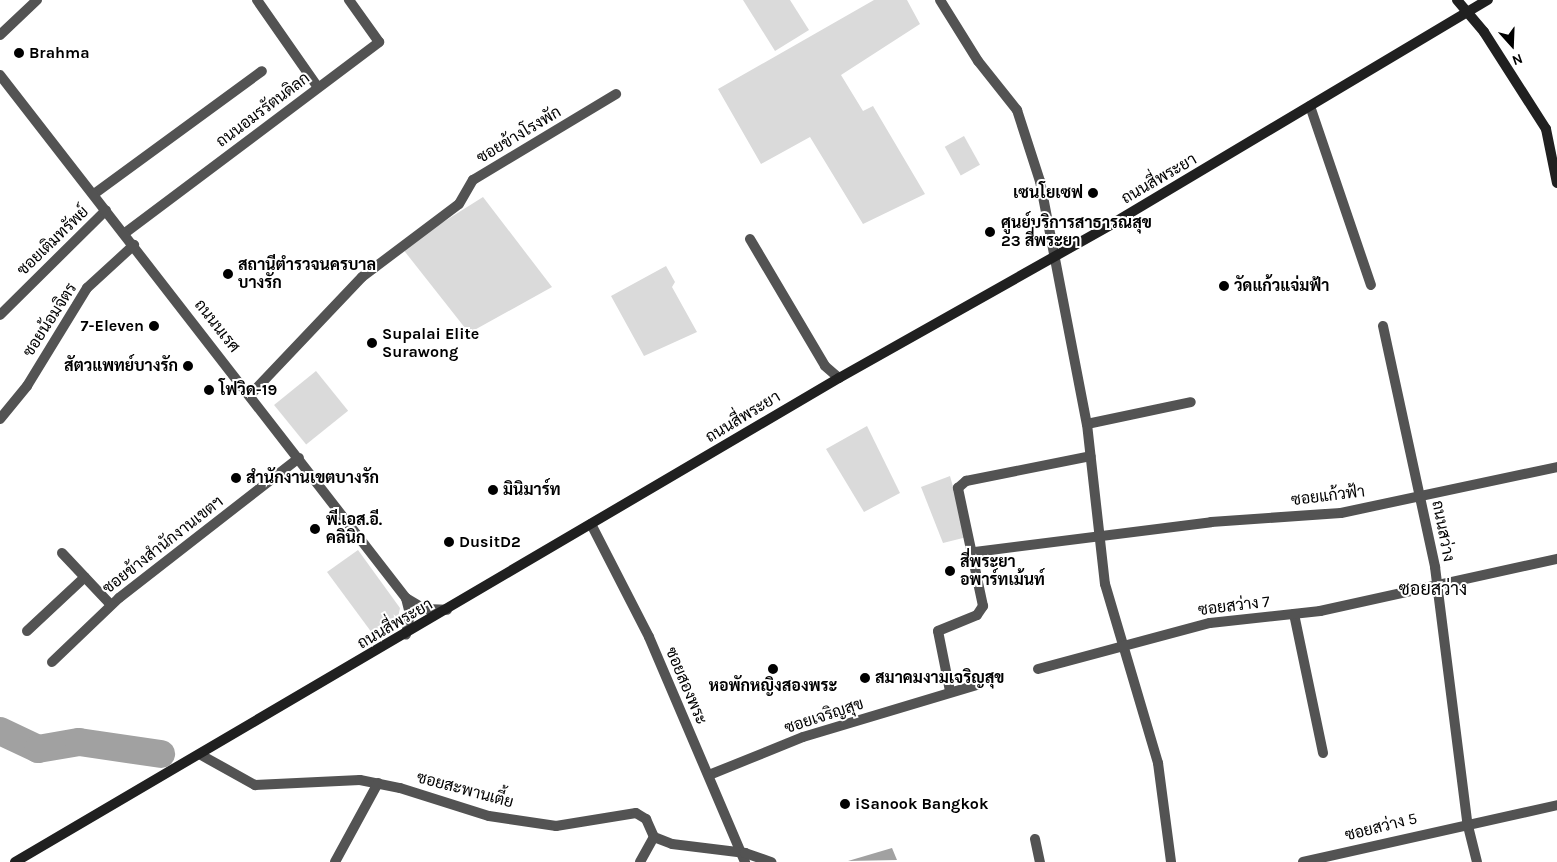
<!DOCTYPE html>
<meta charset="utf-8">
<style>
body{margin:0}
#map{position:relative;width:1557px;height:862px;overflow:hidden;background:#fff;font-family:Karla,Sarabun,sans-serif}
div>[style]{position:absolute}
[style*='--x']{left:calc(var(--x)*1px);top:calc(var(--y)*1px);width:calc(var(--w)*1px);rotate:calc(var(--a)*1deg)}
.green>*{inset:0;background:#dadada;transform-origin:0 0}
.water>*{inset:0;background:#a1a1a1}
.river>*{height:28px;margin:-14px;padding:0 14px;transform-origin:14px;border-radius:14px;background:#a1a1a1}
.minor>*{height:10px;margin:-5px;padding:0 5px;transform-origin:5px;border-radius:5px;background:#535353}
.tertiary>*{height:10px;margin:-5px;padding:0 5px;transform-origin:5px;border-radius:5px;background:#535353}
.secondary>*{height:10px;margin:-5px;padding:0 5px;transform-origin:5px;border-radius:5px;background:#202020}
.dots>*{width:14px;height:14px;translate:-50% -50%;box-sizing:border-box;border:2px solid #fff;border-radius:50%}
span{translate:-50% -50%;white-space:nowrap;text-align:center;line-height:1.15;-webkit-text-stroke:4px #fff;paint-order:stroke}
.poi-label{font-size:16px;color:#000;font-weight:700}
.left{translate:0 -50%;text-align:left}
.right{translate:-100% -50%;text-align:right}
.street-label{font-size:16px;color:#000}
.neighbourhood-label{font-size:18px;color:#000}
.north{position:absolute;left:1487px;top:20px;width:50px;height:50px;-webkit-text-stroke:4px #fff;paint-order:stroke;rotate:160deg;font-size:14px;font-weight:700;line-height:20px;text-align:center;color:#000}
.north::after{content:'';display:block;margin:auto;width:18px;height:22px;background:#000;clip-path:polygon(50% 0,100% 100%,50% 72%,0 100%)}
</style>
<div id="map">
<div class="green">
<div style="clip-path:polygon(743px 0,790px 0,809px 30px,775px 51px)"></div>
<div style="clip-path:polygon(874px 0,907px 0,920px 24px,841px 75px,863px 111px,873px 106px,925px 194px,863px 224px,810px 137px,761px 164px,718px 89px)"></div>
<div style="left:964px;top:136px;width:33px;height:22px;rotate:61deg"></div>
<div style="clip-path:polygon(483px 197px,552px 287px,469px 333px,402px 248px)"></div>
<div style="clip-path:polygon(666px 266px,675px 282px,672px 287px,697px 332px,644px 356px,611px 296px)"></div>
<div style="left:316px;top:371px;width:51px;height:54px;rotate:51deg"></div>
<div style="clip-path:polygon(867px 426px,900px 493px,864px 512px,826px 449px)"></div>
<div style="clip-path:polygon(950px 476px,967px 537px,943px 543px,921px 487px)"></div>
<div style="clip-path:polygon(358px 550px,400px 608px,398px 618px,375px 637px,327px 572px)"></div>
</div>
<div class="water">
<div style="clip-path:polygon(892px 848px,897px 860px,848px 861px)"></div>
</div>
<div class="river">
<div style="--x:0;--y:731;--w:42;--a:25.3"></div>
<div style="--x:38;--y:749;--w:42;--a:-9.7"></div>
<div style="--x:79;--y:742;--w:83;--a:8.3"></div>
</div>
<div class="minor">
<div style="--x:257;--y:0;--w:105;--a:55.1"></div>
<div style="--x:940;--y:0;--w:72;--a:58.1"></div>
<div style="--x:978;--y:61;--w:63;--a:51.5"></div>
<div style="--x:1017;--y:110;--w:75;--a:72.1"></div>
<div style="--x:1040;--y:181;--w:248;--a:79.1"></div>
<div style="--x:1087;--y:424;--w:161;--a:83.6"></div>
<div style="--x:1105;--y:584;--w:187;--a:73.5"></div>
<div style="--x:1158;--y:763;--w:100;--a:82.5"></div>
<div style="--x:0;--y:35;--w:51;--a:-43.4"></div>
<div style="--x:1310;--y:106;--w:189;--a:71.2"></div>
<div style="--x:94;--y:194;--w:208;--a:-36.2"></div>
<div style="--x:125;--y:233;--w:318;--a:-36.9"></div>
<div style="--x:379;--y:42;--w:52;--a:-125.5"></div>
<div style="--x:750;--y:239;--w:147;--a:59.4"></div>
<div style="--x:825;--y:366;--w:18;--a:41"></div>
<div style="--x:0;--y:315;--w:149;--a:-44.7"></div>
<div style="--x:1383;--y:326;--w:247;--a:77.8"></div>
<div style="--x:1435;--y:567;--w:257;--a:82.8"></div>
<div style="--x:1467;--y:822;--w:41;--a:76"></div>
<div style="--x:251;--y:394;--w:161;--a:-46.5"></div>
<div style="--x:362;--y:277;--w:121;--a:-37"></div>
<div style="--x:459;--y:204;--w:28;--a:-60"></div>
<div style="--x:473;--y:180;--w:167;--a:-31"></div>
<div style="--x:0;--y:419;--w:43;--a:-50.7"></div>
<div style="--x:27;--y:386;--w:115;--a:-58.5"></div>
<div style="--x:87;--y:288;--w:64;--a:-42.5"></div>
<div style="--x:1087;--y:424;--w:106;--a:-11.9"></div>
<div style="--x:591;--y:524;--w:127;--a:62.8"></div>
<div style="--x:649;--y:637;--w:245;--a:66.9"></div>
<div style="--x:975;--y:552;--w:238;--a:-7.2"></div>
<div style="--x:1211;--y:522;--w:130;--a:-4"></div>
<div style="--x:1341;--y:513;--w:221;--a:-12"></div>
<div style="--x:62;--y:553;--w:71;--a:46.7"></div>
<div style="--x:1294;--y:614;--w:142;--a:78.2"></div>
<div style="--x:27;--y:631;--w:79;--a:-43"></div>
<div style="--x:52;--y:662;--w:93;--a:-43.7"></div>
<div style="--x:119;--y:598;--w:228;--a:-37.9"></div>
<div style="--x:1038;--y:669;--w:178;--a:-15"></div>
<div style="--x:1210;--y:623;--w:111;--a:-6.2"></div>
<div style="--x:1320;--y:611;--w:243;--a:-12.4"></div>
<div style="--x:950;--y:691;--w:61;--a:-101.3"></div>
<div style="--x:938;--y:631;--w:42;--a:-22.3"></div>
<div style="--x:977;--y:615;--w:11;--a:-56"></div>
<div style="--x:983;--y:606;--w:121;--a:-102"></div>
<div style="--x:958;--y:488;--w:11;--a:-41"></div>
<div style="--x:966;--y:481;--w:127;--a:-11.3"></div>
<div style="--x:201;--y:755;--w:62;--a:29.1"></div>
<div style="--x:255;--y:785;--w:105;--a:-2.7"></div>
<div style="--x:360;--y:780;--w:41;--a:11.3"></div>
<div style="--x:400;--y:788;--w:93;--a:17.5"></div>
<div style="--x:489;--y:816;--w:68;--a:8.5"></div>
<div style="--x:556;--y:826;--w:81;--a:-9.2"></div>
<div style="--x:636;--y:813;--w:12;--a:31"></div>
<div style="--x:646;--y:819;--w:20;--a:66"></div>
<div style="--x:654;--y:837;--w:19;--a:21"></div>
<div style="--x:672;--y:844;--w:74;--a:7"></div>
<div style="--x:745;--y:853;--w:28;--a:19"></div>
<div style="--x:709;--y:775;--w:101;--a:-22"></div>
<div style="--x:803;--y:737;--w:185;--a:-16.7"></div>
<div style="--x:1035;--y:839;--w:24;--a:78"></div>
<div style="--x:335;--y:862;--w:90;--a:-61.4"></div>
<div style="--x:640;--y:862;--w:29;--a:-61"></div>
<div style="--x:1303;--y:862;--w:260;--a:-12.6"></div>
</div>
<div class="tertiary">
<div style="--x:0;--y:75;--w:662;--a:52.18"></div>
<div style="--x:406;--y:598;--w:21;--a:31"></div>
<div style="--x:424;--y:609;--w:23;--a:2"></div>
<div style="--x:406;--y:598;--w:16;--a:76"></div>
<div style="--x:410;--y:614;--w:21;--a:101"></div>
</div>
<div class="secondary">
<div style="--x:1457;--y:0;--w:42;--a:49.8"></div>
<div style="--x:1484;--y:32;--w:115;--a:57.4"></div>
<div style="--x:1546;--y:129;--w:55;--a:78.5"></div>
<div style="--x:15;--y:862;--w:956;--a:-30.43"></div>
<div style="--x:839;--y:378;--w:311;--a:-29.4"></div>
<div style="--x:1110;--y:225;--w:440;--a:-30.8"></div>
</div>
<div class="dots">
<div style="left:19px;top:53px;background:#000"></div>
<div style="left:1093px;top:193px;background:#000"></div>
<div style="left:990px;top:232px;background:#000"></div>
<div style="left:228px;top:274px;background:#000"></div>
<div style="left:1224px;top:286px;background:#000"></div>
<div style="left:154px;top:326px;background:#000"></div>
<div style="left:372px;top:343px;background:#000"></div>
<div style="left:188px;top:366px;background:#000"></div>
<div style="left:209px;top:390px;background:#000"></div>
<div style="left:236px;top:478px;background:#000"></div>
<div style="left:493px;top:490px;background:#000"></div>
<div style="left:315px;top:529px;background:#000"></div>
<div style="left:449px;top:542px;background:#000"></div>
<div style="left:950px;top:571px;background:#000"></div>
<div style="left:773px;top:669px;background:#000"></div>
<div style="left:865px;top:678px;background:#000"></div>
<div style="left:845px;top:804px;background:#000"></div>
</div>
<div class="poi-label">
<span class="left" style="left:29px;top:53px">Brahma</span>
<span class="right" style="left:1083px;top:193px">เซนโยเซฟ</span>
<span class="left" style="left:1001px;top:232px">ศูนย์บริการสาธารณสุข<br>23 สี่พระยา</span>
<span class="left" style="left:238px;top:274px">สถานีตำรวจนครบาล<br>บางรัก</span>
<span class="left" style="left:1234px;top:286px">วัดแก้วแจ่มฟ้า</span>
<span class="right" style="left:144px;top:326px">7-Eleven</span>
<span class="left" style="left:382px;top:343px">Supalai Elite<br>Surawong</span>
<span class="right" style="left:178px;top:366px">สัตวแพทย์บางรัก</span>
<span class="left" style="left:219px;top:390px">โฟวิด-19</span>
<span class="left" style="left:246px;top:478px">สำนักงานเขตบางรัก</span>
<span class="left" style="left:503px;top:490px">มินิมาร์ท</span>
<span class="left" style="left:326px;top:529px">พี.เอส.อี.<br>คลินิก</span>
<span class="left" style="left:459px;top:542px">DusitD2</span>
<span class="left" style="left:960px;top:571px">สี่พระยา<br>อพาร์ทเม้นท์</span>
<span class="left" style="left:875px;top:678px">สมาคมงามเจริญสุข</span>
<span style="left:773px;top:686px">หอพักหญิงสองพระ</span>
<span class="left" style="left:855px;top:804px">iSanook Bangkok</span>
</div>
<div class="street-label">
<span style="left:263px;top:110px;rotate:-37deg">ถนนอมรรัตนดิลก</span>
<span style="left:519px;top:135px;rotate:-31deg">ซอยข้างโรงพัก</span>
<span style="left:1159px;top:179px;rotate:-30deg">ถนนสี่พระยา</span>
<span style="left:53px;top:241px;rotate:-44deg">ซอยเติมทรัพย์</span>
<span style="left:50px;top:320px;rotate:-57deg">ซอยน้อมจิตร</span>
<span style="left:217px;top:326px;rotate:52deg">ถนนนเรศ</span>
<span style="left:743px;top:417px;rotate:-31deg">ถนนสี่พระยา</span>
<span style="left:1328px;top:496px;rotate:-7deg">ซอยแก้วฟ้า</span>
<span style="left:1443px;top:531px;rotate:79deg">ถนนสว่าง</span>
<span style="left:163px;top:545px;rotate:-38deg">ซอยข้างสำนักงานเขตฯ</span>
<span style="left:1234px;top:606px;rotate:-7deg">ซอยสว่าง 7</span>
<span style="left:395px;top:624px;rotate:-30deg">ถนนสี่พระยา</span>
<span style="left:686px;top:686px;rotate:67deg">ซอยสองพระ</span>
<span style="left:824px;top:716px;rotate:-18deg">ซอยเจริญสุข</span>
<span style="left:465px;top:790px;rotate:15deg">ซอยสะพานเตี้ย</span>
<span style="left:1381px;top:827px;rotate:-14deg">ซอยสว่าง 5</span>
</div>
<div class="neighbourhood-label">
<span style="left:1433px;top:589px">ซอยสว่าง</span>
</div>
<div class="north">N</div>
</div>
